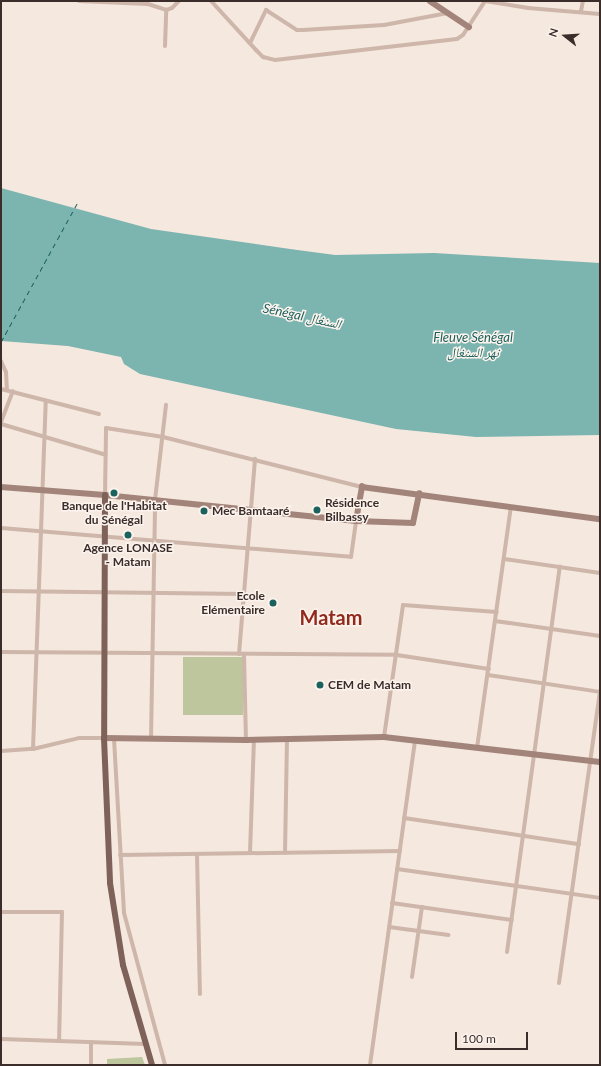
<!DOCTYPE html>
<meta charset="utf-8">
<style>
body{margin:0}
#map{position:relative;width:601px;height:1066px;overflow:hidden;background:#f5e8df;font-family:Lato,"Noto Naskh Arabic",sans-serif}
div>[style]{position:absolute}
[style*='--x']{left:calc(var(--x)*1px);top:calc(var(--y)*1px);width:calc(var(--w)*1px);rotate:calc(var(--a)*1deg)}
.green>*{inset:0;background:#bdc69d;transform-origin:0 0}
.water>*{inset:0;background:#7cb4b0}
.ferry>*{height:1px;margin-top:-0.5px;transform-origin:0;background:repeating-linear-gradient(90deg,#1b615d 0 5px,transparent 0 9px)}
.street>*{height:4px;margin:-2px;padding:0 2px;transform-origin:2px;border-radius:2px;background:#ceb6aa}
.secondary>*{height:5.5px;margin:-2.75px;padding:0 2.75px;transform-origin:2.75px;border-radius:2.75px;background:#a3847a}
.primary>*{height:6px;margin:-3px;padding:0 3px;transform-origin:3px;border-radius:3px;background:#7e625a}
.dots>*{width:11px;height:11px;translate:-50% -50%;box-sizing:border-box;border:2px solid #fcf3ed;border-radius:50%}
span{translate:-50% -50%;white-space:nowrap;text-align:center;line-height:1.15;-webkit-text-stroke:3px #fcf3ed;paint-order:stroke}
.poi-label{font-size:12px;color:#3b2d2a;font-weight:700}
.left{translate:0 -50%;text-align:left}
.right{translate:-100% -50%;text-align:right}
.water-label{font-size:13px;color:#1b615d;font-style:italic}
.town-label{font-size:20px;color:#912a1c;font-weight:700}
.frame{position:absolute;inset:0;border:2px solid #3b2d2a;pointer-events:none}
.north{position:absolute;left:545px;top:16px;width:40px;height:40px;-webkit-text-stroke:3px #fcf3ed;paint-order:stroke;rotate:287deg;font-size:11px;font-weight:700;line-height:16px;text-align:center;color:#3b2d2a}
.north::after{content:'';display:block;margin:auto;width:14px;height:18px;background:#3b2d2a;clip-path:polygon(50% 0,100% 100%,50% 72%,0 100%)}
.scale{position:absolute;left:455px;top:1032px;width:73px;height:18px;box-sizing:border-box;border:2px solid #3b2d2a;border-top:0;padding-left:5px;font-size:12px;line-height:14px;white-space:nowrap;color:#3b2d2a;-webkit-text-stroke:3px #fcf3ed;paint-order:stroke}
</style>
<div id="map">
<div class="green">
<div style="left:183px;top:657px;width:60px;height:58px"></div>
<div style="clip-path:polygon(142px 1057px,145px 1065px,107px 1065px,107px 1059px)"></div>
</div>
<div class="water">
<div style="clip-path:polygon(1px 188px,151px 229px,290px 249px,335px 255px,434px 253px,600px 263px,600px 435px,476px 437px,396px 429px,140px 374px,124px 364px,121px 357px,68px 346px,1px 341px)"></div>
</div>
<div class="ferry">
<div style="--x:1;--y:342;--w:158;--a:-61.2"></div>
</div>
<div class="street">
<div style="--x:79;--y:1;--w:69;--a:2.5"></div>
<div style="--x:148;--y:4;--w:19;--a:18"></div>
<div style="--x:166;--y:10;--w:6;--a:-18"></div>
<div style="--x:172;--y:8;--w:10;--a:-45"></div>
<div style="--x:211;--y:1;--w:67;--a:47.4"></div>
<div style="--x:256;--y:50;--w:10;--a:45"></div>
<div style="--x:263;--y:57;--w:12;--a:14"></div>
<div style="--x:275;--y:60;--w:183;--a:-6.6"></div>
<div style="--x:457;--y:39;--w:7;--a:-34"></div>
<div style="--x:463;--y:35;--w:40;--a:-57.1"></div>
<div style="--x:485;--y:1;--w:44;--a:9.2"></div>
<div style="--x:528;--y:8;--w:72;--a:4.8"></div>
<div style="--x:581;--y:11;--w:10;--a:-79"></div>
<div style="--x:250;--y:43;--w:37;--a:-64"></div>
<div style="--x:266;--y:10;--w:37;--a:33"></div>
<div style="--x:297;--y:30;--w:6;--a:0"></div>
<div style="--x:303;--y:30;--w:81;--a:-3.5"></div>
<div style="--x:384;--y:25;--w:65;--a:-10.6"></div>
<div style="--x:165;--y:46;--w:36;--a:-88"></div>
<div style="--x:1;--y:361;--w:12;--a:66"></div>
<div style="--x:6;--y:372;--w:18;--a:87"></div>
<div style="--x:1;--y:389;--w:101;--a:14.3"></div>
<div style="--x:1;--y:422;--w:33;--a:-69"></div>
<div style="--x:1;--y:424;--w:109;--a:16.4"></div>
<div style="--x:105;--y:495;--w:67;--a:-89.1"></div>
<div style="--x:106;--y:428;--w:58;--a:9"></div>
<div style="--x:163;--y:437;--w:205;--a:14.1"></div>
<div style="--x:1;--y:528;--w:351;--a:4.7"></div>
<div style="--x:351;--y:557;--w:36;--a:-82"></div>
<div style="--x:504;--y:559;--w:97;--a:8.3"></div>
<div style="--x:1;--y:591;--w:243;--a:0.7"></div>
<div style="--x:495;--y:621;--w:106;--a:8.1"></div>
<div style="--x:1;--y:652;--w:396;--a:0.4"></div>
<div style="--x:397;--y:655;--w:93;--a:8.7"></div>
<div style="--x:239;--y:654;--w:196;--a:-85.3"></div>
<div style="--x:244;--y:654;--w:86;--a:88.7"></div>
<div style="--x:488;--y:675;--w:113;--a:8.6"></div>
<div style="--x:384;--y:737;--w:133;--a:-81.8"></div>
<div style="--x:403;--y:605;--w:94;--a:4.3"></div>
<div style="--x:114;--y:739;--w:174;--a:86.7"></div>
<div style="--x:124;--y:913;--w:157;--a:74.9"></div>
<div style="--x:151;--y:739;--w:239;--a:-89"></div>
<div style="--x:155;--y:500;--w:96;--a:-83.4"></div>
<div style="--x:477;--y:748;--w:243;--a:-82"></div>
<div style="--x:33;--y:749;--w:348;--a:-87.9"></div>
<div style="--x:1;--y:751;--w:32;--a:-4"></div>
<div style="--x:33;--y:749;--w:47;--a:-13.4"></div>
<div style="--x:79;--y:738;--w:25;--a:0"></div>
<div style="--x:404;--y:818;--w:177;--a:8.5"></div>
<div style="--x:250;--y:853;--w:113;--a:-88"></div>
<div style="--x:285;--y:853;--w:114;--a:-89"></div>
<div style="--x:197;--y:854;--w:140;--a:88.8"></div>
<div style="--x:120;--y:855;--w:280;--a:-0.8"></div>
<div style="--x:397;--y:869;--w:205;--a:8.1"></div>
<div style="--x:392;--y:903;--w:121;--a:8.1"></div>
<div style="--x:1;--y:912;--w:61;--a:0"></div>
<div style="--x:62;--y:912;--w:129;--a:91.3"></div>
<div style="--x:389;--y:927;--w:60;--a:7.7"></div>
<div style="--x:507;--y:952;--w:389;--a:-82.2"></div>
<div style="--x:412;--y:977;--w:71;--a:-81.9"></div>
<div style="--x:559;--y:983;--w:295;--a:-82"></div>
<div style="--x:1;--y:1039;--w:144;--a:2"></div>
<div style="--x:91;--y:1065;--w:23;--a:-90"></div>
<div style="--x:370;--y:1065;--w:327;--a:-82.1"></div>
</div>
<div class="secondary">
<div style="--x:430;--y:1;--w:47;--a:33.7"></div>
<div style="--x:1;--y:487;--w:104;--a:4.4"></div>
<div style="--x:105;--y:495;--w:252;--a:5.9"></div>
<div style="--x:356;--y:521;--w:35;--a:-80"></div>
<div style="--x:362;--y:487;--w:240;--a:7.7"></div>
<div style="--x:356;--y:521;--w:57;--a:2"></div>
<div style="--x:413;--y:523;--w:30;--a:-78"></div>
<div style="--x:104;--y:738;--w:142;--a:0.8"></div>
<div style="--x:246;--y:740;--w:138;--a:-1.2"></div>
<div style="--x:384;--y:737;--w:217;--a:6.6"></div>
</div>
<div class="primary">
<div style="--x:105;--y:495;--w:243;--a:90.2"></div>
<div style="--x:104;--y:738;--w:145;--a:87.6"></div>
<div style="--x:110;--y:883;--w:83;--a:81"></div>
<div style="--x:123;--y:965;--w:104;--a:73.8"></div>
</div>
<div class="dots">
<div style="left:114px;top:493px;background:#1b615d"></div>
<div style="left:317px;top:510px;background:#1b615d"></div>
<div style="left:204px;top:511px;background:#1b615d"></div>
<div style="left:128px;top:535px;background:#1b615d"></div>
<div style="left:273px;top:603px;background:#1b615d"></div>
<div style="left:320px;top:685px;background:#1b615d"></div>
</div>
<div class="poi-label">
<span class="left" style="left:325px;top:510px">Résidence<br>Bilbassy</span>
<span style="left:114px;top:513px">Banque de l'Habitat<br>du Sénégal</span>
<span class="left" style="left:212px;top:511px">Mec Bamtaaré</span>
<span style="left:128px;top:555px">Agence LONASE<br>- Matam</span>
<span class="right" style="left:265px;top:603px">Ecole<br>Elémentaire</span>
<span class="left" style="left:328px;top:685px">CEM de Matam</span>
</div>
<div class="water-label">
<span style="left:302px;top:316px;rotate:12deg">Sénégal السنغال</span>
<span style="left:473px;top:345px">Fleuve Sénégal<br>نهر السنغال</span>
</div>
<div class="town-label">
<span style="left:331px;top:617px">Matam</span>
</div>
<div class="frame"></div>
<div class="north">N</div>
<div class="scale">100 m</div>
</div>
